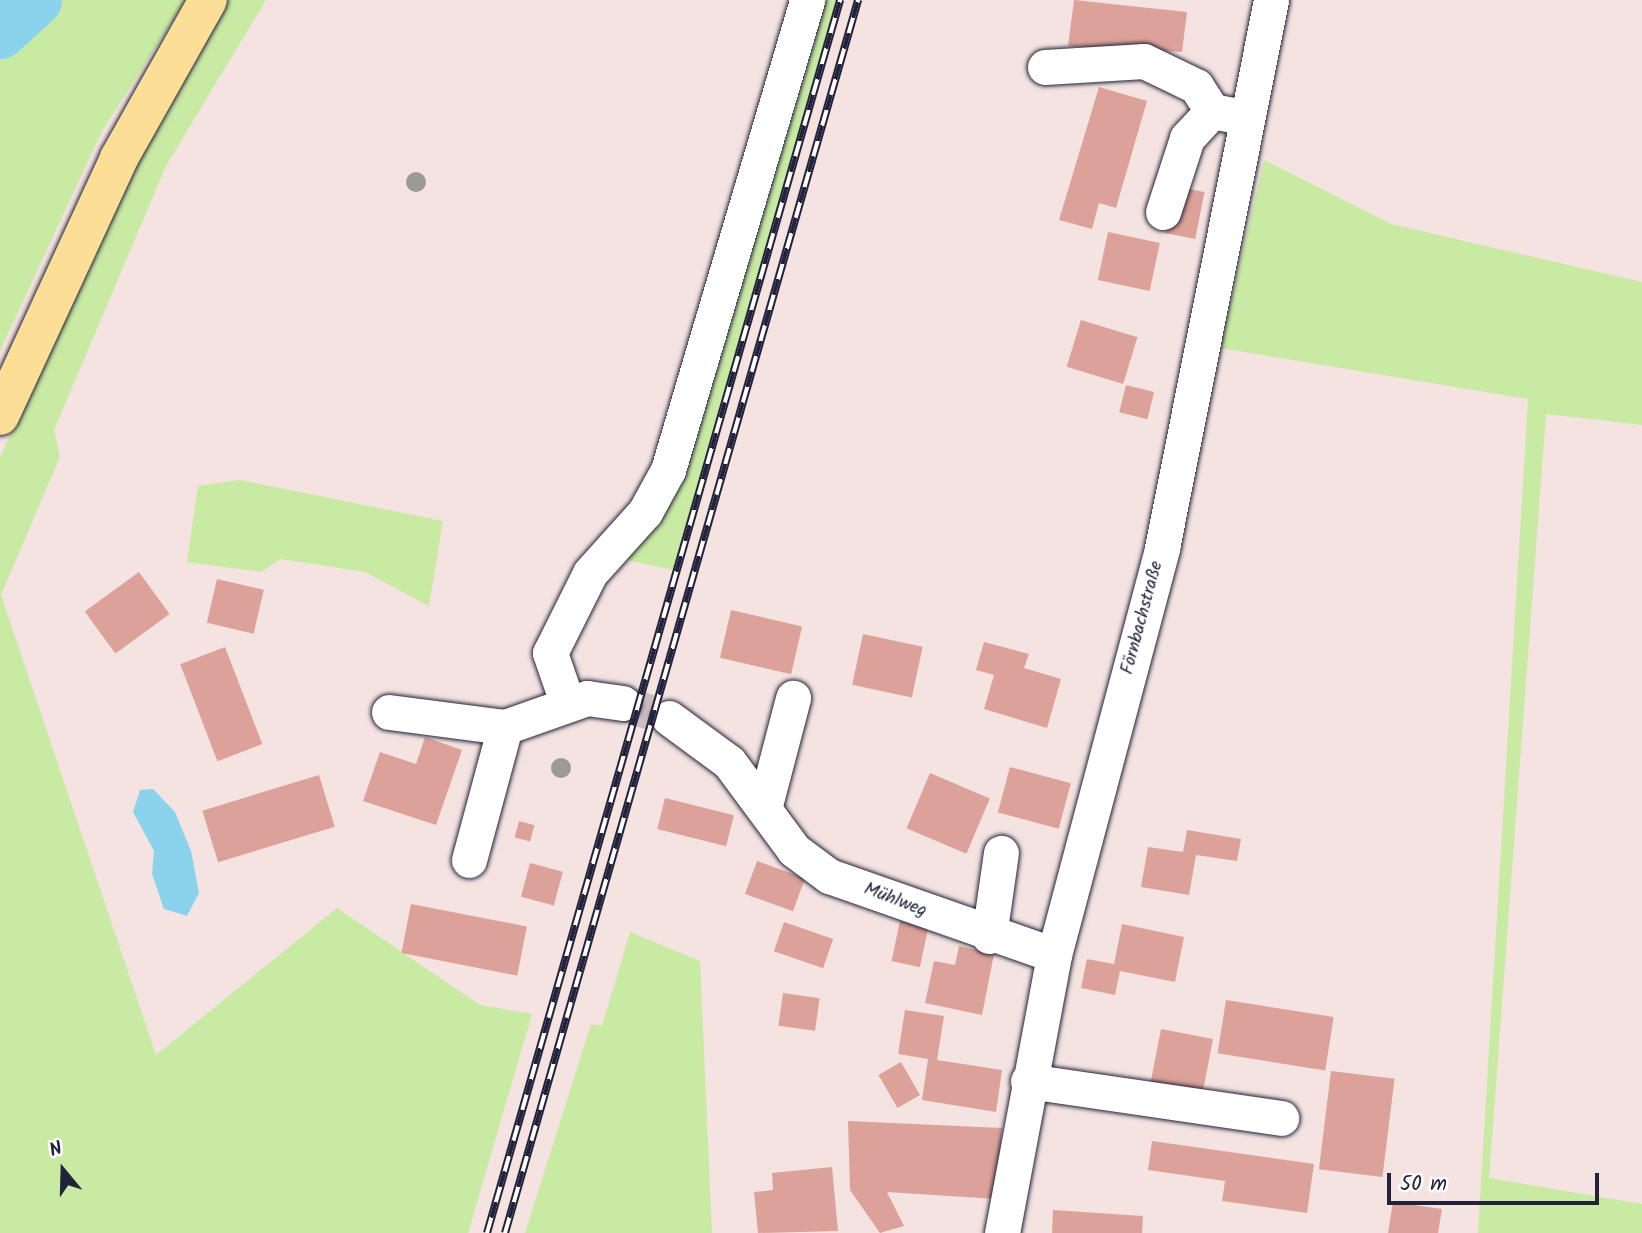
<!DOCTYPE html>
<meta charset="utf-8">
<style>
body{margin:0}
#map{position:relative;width:1642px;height:1233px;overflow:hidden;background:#f4e3e0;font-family:Kalam,sans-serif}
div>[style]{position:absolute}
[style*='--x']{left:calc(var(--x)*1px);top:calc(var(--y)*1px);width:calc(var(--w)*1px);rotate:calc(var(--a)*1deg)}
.green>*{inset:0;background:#c9eaa2}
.water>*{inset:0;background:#8bd3ec}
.river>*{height:51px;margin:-25.5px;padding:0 25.5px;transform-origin:25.5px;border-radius:25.5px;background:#8bd3ec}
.building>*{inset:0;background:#dca299;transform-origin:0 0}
.minor-tunnel>*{height:35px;margin-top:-17.5px;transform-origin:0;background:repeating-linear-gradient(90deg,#cabcbf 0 35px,transparent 0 53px)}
.roads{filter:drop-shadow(0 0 2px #22223b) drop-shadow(0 0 2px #22223b)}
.minor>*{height:35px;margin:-17.5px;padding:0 17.5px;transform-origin:17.5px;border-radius:17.5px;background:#fff}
.major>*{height:38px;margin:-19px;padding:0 19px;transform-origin:19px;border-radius:19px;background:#fdde96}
.rail>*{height:8px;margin-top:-4px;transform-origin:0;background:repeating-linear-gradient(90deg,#fff 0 16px,#22223b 0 32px);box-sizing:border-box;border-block:2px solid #22223b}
.trees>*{width:20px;height:20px;margin:-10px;border-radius:50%;background:#9c9a96}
span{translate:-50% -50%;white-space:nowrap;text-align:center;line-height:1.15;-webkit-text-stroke:5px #fff;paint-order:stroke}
.street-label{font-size:18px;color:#22223b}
.north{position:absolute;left:28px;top:1135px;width:70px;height:70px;-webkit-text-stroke:5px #fff;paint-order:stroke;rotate:341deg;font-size:19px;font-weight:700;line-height:28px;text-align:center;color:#22223b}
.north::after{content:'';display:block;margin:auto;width:24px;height:32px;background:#22223b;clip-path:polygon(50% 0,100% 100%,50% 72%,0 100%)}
.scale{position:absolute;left:1387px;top:1173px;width:212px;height:32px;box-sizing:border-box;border:4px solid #22223b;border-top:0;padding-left:9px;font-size:21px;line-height:24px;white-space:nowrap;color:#22223b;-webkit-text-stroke:5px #fff;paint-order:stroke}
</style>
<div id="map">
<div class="green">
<div style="clip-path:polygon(0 0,186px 0,102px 131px,0 351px)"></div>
<div style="clip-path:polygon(229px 0,266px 0,166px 166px,54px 430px,60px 457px,1px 595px,156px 1055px,337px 908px,480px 1005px,532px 1014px,468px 1233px,0 1233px,0 457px,124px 183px)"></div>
<div style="clip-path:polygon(813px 0,837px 0,673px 570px,604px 555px,645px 512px)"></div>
<div style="clip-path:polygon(1264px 160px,1391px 224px,1642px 282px,1642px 425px,1546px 414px,1489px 1178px,1642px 1204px,1642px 1233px,1478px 1233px,1528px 399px,1220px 348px)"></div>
<div style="clip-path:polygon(240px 480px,443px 521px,429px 606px,365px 572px,281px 559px,261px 572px,187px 562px,198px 486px)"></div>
<div style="clip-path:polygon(630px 932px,700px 961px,712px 1233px,525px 1233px,591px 1024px,602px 1026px)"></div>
</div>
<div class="water">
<div style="clip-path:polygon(153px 789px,175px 812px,191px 851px,199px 893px,187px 916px,164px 909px,152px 874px,154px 851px,133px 812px,140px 790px)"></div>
</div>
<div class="river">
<div style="--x:0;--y:33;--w:49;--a:-42.5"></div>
</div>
<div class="building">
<div style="clip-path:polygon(1074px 0,1187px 12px,1182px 52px,1068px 46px)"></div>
<div style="clip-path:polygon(1099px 87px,1147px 101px,1116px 208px,1099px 203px,1092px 229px,1059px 220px)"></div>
<div style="left:1174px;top:186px;width:31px;height:48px;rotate:11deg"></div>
<div style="left:1108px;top:232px;width:53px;height:49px;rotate:12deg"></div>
<div style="left:1081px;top:320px;width:59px;height:49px;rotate:17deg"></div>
<div style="left:1126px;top:385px;width:29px;height:28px;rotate:14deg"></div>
<div style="left:139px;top:572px;width:52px;height:67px;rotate:54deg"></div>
<div style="left:217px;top:579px;width:48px;height:45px;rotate:13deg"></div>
<div style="left:731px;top:610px;width:73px;height:49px;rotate:13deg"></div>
<div style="left:863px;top:634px;width:61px;height:52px;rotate:12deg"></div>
<div style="clip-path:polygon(984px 642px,1029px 654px,1024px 668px,1061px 679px,1047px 728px,984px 709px,994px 675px,976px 670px)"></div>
<div style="left:225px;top:647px;width:104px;height:48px;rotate:69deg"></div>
<div style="clip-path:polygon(425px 737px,462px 750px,436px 825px,363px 801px,380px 752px,416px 764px)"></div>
<div style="left:1010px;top:767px;width:63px;height:47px;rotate:15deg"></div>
<div style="left:930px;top:773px;width:65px;height:60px;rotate:23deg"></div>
<div style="left:319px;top:775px;width:54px;height:122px;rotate:73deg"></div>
<div style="left:665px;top:798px;width:71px;height:32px;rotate:14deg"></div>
<div style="left:519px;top:821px;width:16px;height:17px;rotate:15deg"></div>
<div style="clip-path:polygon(1187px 830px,1241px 839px,1237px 861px,1196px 855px,1189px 895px,1141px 887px,1148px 847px,1183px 852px)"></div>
<div style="left:757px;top:861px;width:51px;height:35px;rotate:20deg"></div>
<div style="left:530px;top:863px;width:34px;height:35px;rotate:15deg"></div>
<div style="left:411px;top:904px;width:118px;height:50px;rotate:11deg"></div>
<div style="left:900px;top:921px;width:29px;height:41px;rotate:12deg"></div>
<div style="left:784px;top:922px;width:52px;height:31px;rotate:19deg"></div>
<div style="clip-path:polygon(1122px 924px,1184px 937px,1175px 982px,1120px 971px,1115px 995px,1081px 988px,1087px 959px,1114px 964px)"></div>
<div style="clip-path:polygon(959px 946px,994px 954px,982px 1015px,925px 1003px,934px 961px,955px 965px)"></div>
<div style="left:783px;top:993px;width:37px;height:33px;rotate:8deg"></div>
<div style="left:1226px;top:1000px;width:109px;height:54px;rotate:9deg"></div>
<div style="clip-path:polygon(905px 1010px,944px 1016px,937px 1060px,1002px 1070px,996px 1112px,922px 1100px,928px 1059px,898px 1054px)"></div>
<div style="left:1161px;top:1029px;width:53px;height:58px;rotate:11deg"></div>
<div style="left:901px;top:1062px;width:38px;height:26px;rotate:60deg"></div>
<div style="left:1331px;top:1071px;width:64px;height:99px;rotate:7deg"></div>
<div style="clip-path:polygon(848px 1121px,1002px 1128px,996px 1199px,887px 1192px,904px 1226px,880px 1233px,850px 1190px)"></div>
<div style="clip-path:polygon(1152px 1141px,1314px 1164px,1307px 1213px,1222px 1201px,1225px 1181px,1148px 1170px)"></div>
<div style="clip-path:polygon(832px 1167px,838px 1231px,758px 1233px,754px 1192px,773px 1190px,772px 1173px)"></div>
<div style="clip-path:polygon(1393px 1202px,1442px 1209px,1438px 1233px,1388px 1233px)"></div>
<div style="clip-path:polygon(1053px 1210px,1143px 1216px,1142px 1233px,1052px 1233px)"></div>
</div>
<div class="minor-tunnel">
<div style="--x:623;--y:703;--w:48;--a:18.1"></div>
</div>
<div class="roads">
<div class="minor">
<div style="--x:1045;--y:67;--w:99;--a:-3.5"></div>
<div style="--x:1144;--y:61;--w:58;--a:25.7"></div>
<div style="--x:1196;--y:86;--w:30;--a:57"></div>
<div style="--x:1163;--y:212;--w:78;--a:-72"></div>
<div style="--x:1187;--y:138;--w:37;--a:-47"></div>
<div style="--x:1212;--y:111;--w:21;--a:11"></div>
<div style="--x:567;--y:702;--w:52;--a:-109.1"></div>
<div style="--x:550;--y:653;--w:89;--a:-63.4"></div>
<div style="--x:590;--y:573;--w:82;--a:-48"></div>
<div style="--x:645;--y:512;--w:48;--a:-61.3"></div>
<div style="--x:668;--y:470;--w:490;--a:-73.5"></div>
<div style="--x:389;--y:712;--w:117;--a:7.4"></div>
<div style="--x:505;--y:727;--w:87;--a:-19.5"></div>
<div style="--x:587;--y:698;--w:36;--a:8"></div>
<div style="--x:669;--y:718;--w:74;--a:36.3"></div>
<div style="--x:729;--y:762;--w:109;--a:53.5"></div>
<div style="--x:794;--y:850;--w:44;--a:36.6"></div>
<div style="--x:829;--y:876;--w:238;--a:19.3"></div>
<div style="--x:765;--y:805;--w:111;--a:-75.3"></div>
<div style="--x:469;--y:860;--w:138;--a:-74.9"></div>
<div style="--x:989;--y:936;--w:84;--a:-81.8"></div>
<div style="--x:1028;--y:1081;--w:256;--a:8.3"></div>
<div style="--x:1002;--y:1233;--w:283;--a:-79.4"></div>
<div style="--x:1054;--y:955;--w:421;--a:-75.1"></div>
<div style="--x:1162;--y:548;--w:559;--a:-78.75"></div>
</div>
<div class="major">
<div style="--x:0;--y:416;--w:284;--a:-65.2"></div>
<div style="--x:119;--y:158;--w:181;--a:-60.6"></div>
</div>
</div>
<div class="rail">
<div style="--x:487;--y:1233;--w:1283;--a:-74.02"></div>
<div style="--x:505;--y:1233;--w:1283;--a:-74.02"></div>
</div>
<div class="trees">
<div style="left:416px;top:182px"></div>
<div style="left:561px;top:768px"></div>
</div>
<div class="street-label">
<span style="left:1143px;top:618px;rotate:-75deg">Förnbachstraße</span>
<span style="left:895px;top:901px;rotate:21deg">Mühlweg</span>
</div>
<div class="north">N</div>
<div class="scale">50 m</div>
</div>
